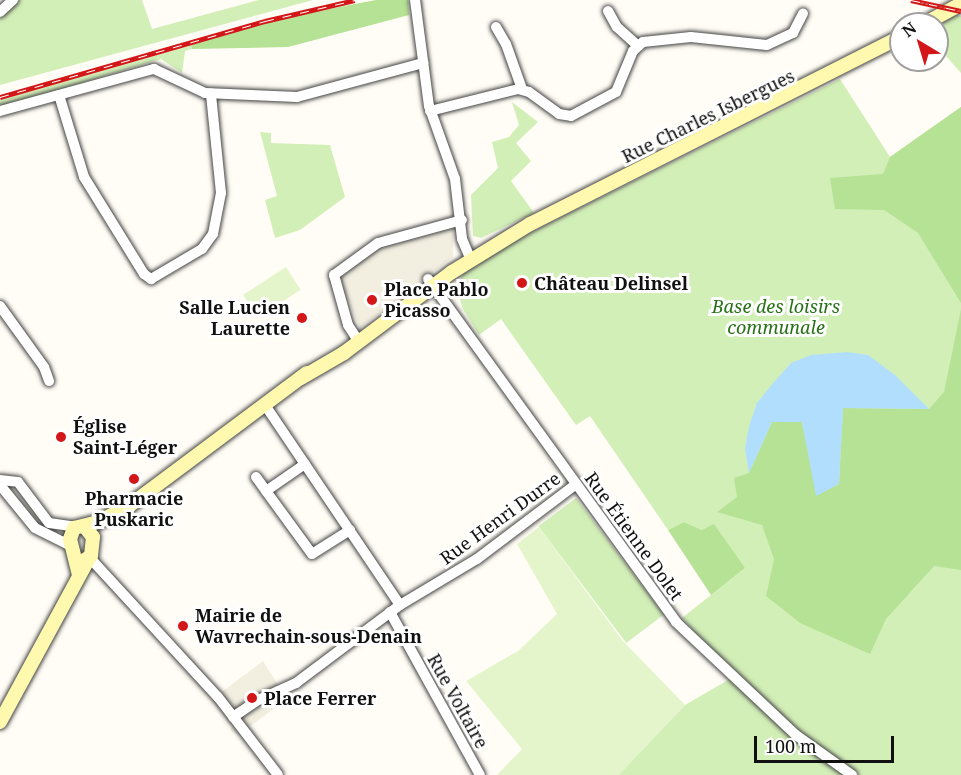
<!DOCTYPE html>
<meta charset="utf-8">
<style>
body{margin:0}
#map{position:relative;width:961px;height:775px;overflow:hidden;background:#fffdf5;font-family:"Noto Serif",serif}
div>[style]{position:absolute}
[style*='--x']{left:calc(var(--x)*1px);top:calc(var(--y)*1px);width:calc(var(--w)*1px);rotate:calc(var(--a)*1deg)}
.green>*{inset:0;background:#d3efb8;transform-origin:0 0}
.forest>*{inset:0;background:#b5e295}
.pitch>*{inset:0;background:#e5f5cb;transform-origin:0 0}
.plaza>*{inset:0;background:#f2eee0}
.water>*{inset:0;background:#b2defd}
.roads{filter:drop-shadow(0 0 2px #444) drop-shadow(0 0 2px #444)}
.street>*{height:10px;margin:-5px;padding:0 5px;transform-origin:5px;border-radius:5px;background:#fff}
.secondary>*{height:14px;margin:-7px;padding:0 7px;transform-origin:7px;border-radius:7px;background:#fff9b0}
.rail>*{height:5px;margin-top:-2.5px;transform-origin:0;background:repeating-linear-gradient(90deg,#fff 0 9px,#d31618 0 18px);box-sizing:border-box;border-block:2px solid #d31618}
.dots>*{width:16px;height:16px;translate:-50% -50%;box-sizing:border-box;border:3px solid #fff;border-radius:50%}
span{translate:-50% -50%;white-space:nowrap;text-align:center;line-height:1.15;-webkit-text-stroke:6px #fff;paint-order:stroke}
.street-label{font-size:18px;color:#111}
.poi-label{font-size:18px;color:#111;font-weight:700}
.left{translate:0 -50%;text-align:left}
.right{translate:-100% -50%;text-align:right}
.park-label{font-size:18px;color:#277217;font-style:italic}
.north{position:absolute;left:889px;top:12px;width:60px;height:60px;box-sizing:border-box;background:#fff;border:2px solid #a0a0a0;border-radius:50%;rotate:322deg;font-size:16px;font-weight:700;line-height:24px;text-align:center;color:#111}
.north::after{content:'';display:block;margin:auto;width:21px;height:27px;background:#d31618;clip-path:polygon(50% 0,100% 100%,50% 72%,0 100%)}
.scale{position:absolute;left:754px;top:736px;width:140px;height:27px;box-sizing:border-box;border:3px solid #111;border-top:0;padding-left:8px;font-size:18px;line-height:21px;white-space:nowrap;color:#111;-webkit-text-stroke:4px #fff;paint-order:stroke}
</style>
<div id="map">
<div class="green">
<div style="clip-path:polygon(8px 0,142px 0,152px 29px,259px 0,313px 0,0 85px,0 7px)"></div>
<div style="clip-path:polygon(955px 15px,961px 16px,961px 73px,937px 46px,937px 27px)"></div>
<div style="clip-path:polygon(191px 45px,192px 49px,185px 51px,182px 73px,161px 59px,0 107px,0 100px)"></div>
<div style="clip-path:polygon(840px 79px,890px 157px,961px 107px,961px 775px,618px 775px,685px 705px,735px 676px,682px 618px,745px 568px,702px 530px,684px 522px,668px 530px,590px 416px,576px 425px,501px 319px,479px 335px,463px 309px,456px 287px,464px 272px,530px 233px)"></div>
<div style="clip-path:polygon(512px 102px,538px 122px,516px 143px,531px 161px,511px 181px,534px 213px,481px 238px,473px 236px,471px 195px,498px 168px,492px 142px,509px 137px,519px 125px)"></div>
<div style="clip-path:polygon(260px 132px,271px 133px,271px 143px,330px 145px,345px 197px,300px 230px,275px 238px,265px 200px,277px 196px)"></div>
<div style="left:576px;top:498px;width:146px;height:47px;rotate:53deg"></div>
</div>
<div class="forest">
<div style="clip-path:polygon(376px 0,408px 0,409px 15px,288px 47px,192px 49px,191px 45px,265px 21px)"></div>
<div style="clip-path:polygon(961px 107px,961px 303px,918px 233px,884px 210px,835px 209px,830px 178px,883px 174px,890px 157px)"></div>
<div style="clip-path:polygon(961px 309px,961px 570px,934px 566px,886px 619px,870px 654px,800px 623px,766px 596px,774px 559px,762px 525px,717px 512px,737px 497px,734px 478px,749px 473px,772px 422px,802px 422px,817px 495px,839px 484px,843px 408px,929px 409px,944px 392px)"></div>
<div style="clip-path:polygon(684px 522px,702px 530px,714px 524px,745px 568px,711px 595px,668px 530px)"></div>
</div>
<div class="pitch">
<div style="left:286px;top:267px;width:27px;height:51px;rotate:57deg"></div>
<div style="clip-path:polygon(539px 527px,622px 640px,685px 705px,619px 775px,497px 775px,522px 749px,466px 681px,518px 651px,557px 614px,517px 544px)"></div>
</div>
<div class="plaza">
<div style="clip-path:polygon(453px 222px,453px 257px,360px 328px,336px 273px,372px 246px)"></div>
<div style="clip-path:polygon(263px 661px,287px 699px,238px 735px,230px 730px,232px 726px,211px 700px)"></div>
</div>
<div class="water">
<div style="clip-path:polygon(847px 352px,868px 355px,895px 375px,929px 409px,843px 408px,839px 484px,816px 496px,802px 422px,772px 422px,749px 473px,745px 449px,749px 426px,757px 403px,774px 382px,791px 363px,811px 355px)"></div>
</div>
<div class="roads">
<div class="street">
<div style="--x:415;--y:0;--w:107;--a:82.5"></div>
<div style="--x:429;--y:106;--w:77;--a:70.4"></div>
<div style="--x:455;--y:179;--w:60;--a:83.3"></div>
<div style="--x:462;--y:239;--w:23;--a:67"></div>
<div style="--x:608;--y:11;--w:18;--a:61"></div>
<div style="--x:617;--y:27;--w:28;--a:42"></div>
<div style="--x:0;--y:12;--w:18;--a:-43"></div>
<div style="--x:496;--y:27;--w:20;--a:60"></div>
<div style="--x:506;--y:44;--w:48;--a:70.4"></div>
<div style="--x:59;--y:95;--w:86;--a:73"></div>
<div style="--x:84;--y:177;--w:114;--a:58.3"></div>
<div style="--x:144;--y:274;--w:9;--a:36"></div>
<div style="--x:151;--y:279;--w:59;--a:-30.5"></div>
<div style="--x:202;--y:249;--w:19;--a:-54"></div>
<div style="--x:213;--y:234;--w:42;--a:-79"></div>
<div style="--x:221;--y:193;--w:100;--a:-95.8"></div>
<div style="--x:0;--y:111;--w:160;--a:-15.3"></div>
<div style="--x:154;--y:69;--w:56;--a:25.2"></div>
<div style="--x:205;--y:93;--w:92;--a:2.5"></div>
<div style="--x:297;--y:97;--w:131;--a:-15.1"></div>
<div style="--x:430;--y:111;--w:91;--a:-14"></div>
<div style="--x:518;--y:89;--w:11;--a:15"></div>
<div style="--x:529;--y:92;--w:37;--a:36"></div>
<div style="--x:559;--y:114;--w:12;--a:9"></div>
<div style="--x:571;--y:116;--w:51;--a:-28.1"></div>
<div style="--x:616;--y:92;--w:44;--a:-67.5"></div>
<div style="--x:633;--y:51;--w:13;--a:-42"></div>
<div style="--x:643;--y:42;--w:48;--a:-5.9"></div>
<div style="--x:691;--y:37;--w:76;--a:6"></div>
<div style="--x:767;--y:45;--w:29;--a:-25"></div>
<div style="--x:793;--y:33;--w:22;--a:-63"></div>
<div style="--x:428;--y:279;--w:423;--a:54.1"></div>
<div style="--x:676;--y:622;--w:165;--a:43.3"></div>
<div style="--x:796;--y:735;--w:69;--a:35.5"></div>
<div style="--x:0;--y:306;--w:75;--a:54.2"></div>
<div style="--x:44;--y:367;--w:15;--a:70"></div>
<div style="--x:359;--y:342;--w:20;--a:-123"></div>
<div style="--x:348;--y:325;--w:52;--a:-105.6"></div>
<div style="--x:334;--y:275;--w:54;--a:-36"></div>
<div style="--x:378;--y:243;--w:87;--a:-15.3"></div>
<div style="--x:265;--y:405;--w:241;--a:56"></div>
<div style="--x:305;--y:464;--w:47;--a:145.3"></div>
<div style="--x:266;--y:491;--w:78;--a:53.9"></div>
<div style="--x:312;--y:554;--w:45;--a:-32.3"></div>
<div style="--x:256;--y:477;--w:17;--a:54"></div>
<div style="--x:0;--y:480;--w:18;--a:6"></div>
<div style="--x:18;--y:482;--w:51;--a:52.9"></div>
<div style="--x:49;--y:523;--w:28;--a:8"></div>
<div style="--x:0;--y:485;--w:55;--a:50.9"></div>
<div style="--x:35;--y:528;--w:42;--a:26.6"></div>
<div style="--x:90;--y:558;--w:189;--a:47.4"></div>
<div style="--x:218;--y:697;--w:98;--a:52.4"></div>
<div style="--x:390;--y:612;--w:186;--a:61.1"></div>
<div style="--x:233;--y:717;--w:30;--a:-34"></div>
<div style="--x:258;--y:700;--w:42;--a:-24.1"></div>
<div style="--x:296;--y:683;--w:130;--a:-36.9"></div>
<div style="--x:400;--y:605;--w:90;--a:-30.9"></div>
<div style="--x:477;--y:559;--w:124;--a:-37.1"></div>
</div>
<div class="secondary">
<div style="--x:924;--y:24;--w:42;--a:-28.4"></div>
<div style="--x:301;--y:378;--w:50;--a:-30.2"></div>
<div style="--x:344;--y:353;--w:135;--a:-36.9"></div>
<div style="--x:452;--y:272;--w:92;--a:-31.6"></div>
<div style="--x:530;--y:224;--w:415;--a:-26.8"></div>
<div style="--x:83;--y:561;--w:9;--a:-32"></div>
<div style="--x:91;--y:556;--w:19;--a:-84"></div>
<div style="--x:93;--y:537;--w:14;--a:-129"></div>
<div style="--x:79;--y:575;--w:37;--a:-104"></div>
<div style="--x:70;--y:539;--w:12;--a:-70"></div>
<div style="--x:74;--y:528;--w:25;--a:-14"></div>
<div style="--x:98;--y:522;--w:35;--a:-27"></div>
<div style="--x:129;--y:506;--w:222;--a:-36.8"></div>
<div style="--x:0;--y:722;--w:184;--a:-61.5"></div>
</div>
</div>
<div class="rail">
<div style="--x:911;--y:0;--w:51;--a:12.4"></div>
<div style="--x:0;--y:97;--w:276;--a:-16"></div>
<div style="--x:265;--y:21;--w:92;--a:-13.1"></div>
</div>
<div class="dots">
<div style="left:522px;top:283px;background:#d31618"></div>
<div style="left:372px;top:300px;background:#d31618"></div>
<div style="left:302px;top:318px;background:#d31618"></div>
<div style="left:61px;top:437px;background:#d31618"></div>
<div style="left:134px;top:479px;background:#d31618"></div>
<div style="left:183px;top:626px;background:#d31618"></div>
<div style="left:252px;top:698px;background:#d31618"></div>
</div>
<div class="street-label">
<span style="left:708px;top:116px;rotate:-26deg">Rue Charles Isbergues</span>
<span style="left:500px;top:518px;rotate:-36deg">Rue Henri Durre</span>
<span style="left:634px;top:536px;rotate:54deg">Rue Étienne Dolet</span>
<span style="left:458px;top:701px;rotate:61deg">Rue Voltaire</span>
</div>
<div class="poi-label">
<span class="left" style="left:534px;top:283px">Château Delinsel</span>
<span class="left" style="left:384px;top:300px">Place Pablo<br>Picasso</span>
<span class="right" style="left:290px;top:318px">Salle Lucien<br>Laurette</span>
<span class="left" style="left:73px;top:437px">Église<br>Saint-Léger</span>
<span style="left:134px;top:509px">Pharmacie<br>Puskaric</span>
<span class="left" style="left:195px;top:626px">Mairie de<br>Wavrechain-sous-Denain</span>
<span class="left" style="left:264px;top:698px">Place Ferrer</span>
</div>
<div class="park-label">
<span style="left:776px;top:317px">Base des loisirs<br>communale</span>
</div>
<div class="north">N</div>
<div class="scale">100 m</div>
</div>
